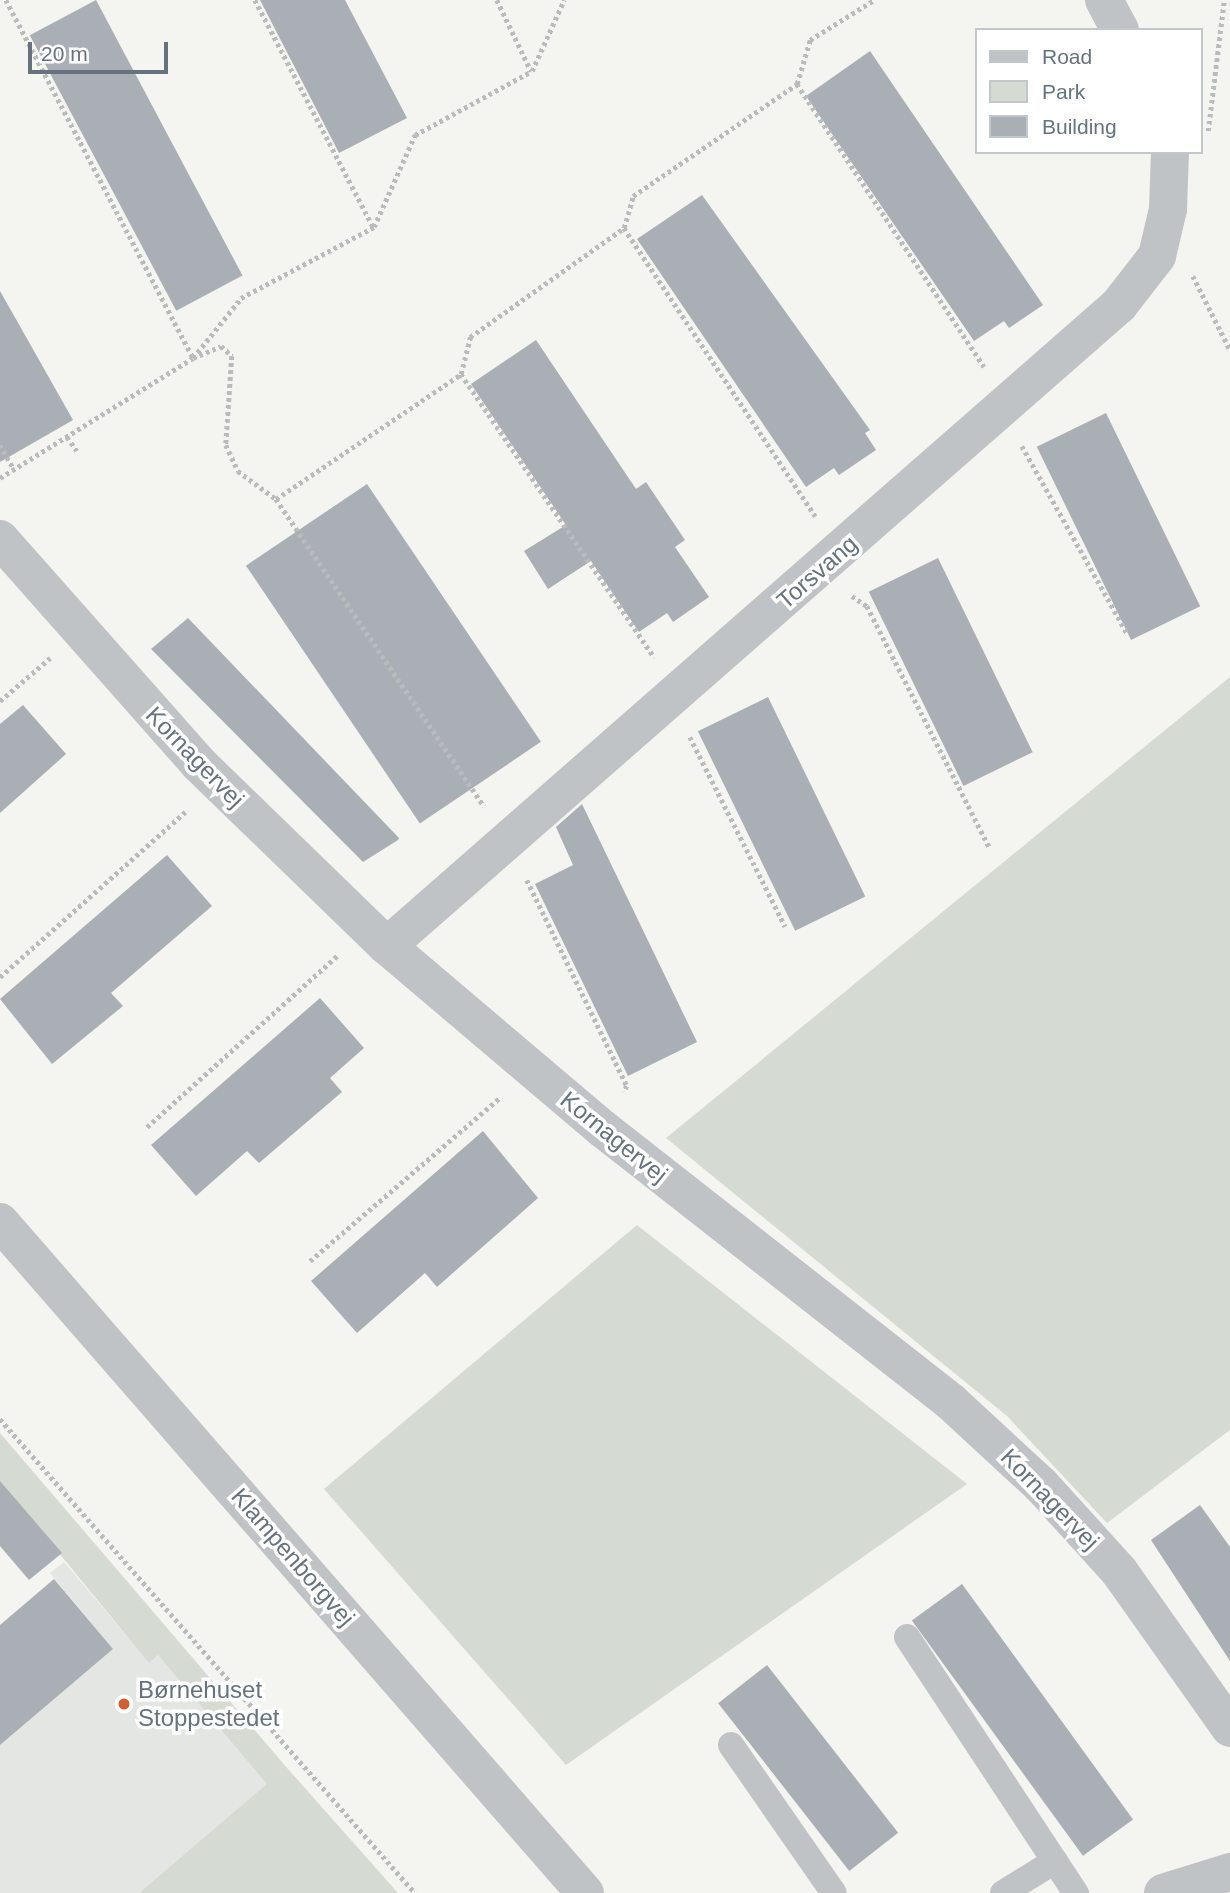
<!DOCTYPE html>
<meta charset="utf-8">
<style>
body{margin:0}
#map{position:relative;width:1230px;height:1893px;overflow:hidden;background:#f4f4f1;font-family:Arial,sans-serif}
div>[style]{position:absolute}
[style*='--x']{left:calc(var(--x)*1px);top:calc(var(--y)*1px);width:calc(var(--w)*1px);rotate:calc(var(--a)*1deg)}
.built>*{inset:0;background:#e4e6e4}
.green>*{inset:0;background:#d5dbd2}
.building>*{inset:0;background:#a9afb4;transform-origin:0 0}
.path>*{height:4.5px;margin-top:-2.25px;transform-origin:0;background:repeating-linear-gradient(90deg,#b9bbbd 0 3.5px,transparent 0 7px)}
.service>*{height:26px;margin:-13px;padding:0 13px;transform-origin:13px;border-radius:13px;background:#c0c3c6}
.minor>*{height:38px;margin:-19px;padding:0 19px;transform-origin:19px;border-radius:19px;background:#c0c3c6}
.tertiary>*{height:38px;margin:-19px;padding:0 19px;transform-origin:19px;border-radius:19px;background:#c0c3c6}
.dots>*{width:19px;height:19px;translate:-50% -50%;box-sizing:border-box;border:4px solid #fff;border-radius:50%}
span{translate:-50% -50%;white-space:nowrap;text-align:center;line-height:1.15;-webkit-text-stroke:7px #fff;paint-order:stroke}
.street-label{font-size:24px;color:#66737f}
.poi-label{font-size:24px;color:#66737f}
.left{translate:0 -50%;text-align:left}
.legend{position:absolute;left:975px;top:28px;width:228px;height:126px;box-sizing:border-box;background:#fff;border:2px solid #c2c7cc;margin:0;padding:9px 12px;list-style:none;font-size:21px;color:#66737f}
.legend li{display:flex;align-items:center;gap:14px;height:35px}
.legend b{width:35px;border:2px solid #c2c7cc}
.scale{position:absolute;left:28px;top:42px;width:140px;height:32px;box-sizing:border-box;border:4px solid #66737f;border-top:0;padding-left:9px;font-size:21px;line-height:24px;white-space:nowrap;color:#66737f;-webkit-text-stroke:5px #fff;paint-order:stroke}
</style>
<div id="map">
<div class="built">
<div style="clip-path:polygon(64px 1562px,149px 1662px,158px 1655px,268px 1784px,139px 1893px,0 1893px,0 1745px,113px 1649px,50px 1573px)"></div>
</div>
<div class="green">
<div style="clip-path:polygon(1230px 677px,1230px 1430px,1107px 1523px,1007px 1416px,666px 1138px)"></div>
<div style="clip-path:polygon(637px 1225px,967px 1484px,566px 1765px,324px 1489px)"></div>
<div style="clip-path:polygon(0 1433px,288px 1769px,398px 1893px,139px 1893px,267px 1784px,158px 1655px,149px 1663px,0 1481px)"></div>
</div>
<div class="building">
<div style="left:96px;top:0;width:312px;height:75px;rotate:62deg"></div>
<div style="clip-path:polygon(260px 0,345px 0,407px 118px,339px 153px)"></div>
<div style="clip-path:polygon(870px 51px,1043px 305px,1009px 328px,1004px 321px,974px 341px,806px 96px)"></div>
<div style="clip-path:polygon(702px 195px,870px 430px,865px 433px,876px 450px,839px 475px,834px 468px,806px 487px,637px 239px)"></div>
<div style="clip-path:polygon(0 291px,73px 420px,0 462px)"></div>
<div style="clip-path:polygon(536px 340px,636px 489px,646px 482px,685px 540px,675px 547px,709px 597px,673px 622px,667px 613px,639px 632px,591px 561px,548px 589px,524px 551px,566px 525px,471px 384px)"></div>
<div style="left:1106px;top:413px;width:215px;height:77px;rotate:64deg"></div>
<div style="left:367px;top:484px;width:311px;height:146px;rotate:56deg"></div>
<div style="left:938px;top:558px;width:216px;height:77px;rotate:64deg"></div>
<div style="clip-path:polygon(188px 618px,399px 838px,398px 840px,363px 862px,151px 649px)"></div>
<div style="left:768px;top:697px;width:222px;height:78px;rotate:64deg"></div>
<div style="clip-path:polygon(23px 705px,66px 754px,0 813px,0 724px)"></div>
<div style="clip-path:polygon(582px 804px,697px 1042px,628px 1076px,535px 884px,573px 865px,556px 827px)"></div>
<div style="clip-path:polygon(167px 855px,212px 906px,111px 993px,123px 1006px,52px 1064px,0 999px)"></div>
<div style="clip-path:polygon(320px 998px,364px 1048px,330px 1078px,342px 1092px,259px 1163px,247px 1151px,196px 1196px,151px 1145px)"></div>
<div style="clip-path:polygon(483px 1131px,538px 1198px,437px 1287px,425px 1273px,357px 1333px,311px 1281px)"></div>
<div style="clip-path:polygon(0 1481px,62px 1553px,29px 1580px,0 1546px)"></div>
<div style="clip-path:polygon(1200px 1505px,1230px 1547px,1230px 1661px,1151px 1540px)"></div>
<div style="clip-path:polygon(54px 1579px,113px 1649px,0 1745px,0 1625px)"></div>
<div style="left:962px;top:1584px;width:291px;height:62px;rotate:54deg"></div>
<div style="left:767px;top:1665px;width:213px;height:62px;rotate:52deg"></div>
</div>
<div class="path">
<div style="--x:6;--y:0;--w:404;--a:62.4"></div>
<div style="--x:193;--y:358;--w:30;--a:-23"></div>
<div style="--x:221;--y:346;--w:15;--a:42"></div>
<div style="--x:232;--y:356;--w:89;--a:93.9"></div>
<div style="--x:226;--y:445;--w:29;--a:65"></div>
<div style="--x:238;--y:471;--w:47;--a:36.4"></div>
<div style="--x:276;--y:499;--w:223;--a:-34"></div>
<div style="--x:461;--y:374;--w:38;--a:-76"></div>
<div style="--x:470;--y:337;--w:189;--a:-35.3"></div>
<div style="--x:624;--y:228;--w:33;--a:-74"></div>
<div style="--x:633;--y:196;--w:199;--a:-34.3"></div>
<div style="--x:797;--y:84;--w:46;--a:-73.5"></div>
<div style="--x:810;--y:40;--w:75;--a:-32"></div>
<div style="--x:255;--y:0;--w:256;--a:62.5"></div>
<div style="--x:497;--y:0;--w:79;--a:64.4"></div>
<div style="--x:797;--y:84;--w:339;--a:56.5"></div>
<div style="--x:1208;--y:131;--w:132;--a:-83"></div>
<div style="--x:624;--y:228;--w:346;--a:56.4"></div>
<div style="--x:1193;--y:276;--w:83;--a:63.4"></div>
<div style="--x:461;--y:374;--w:343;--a:55.7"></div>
<div style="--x:67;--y:437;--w:17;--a:54"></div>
<div style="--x:0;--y:445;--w:28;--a:60"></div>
<div style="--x:1022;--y:446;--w:214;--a:60.7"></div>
<div style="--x:0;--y:478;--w:227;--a:-31.9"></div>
<div style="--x:193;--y:358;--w:77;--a:-51.3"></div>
<div style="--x:241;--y:298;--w:151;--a:-28.1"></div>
<div style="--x:374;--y:227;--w:101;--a:-66"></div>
<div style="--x:415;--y:135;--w:133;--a:-28.7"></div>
<div style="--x:532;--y:71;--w:78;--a:-65.7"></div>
<div style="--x:276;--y:499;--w:371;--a:55.9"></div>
<div style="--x:852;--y:596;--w:18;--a:34"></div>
<div style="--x:867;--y:606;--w:271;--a:63.1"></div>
<div style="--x:0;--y:701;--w:66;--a:-40.7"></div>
<div style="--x:690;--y:737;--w:212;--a:63.3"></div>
<div style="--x:527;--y:880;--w:229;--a:64.1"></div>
<div style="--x:627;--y:1086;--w:7;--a:117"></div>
<div style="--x:0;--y:977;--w:248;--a:-41.7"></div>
<div style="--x:147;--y:1127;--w:256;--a:-42"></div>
<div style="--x:310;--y:1261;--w:252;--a:-40.7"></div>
<div style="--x:0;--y:1419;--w:630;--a:48.8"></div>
</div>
<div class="service">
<div style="--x:907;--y:1637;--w:307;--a:56.6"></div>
<div style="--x:731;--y:1745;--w:180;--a:55.2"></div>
<div style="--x:1003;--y:1893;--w:61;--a:-31.6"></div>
</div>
<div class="minor">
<div style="--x:1104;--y:0;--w:34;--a:62"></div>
<div style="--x:0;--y:539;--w:299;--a:48.5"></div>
<div style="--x:198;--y:763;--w:263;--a:44.1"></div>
<div style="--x:387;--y:946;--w:283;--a:40.3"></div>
<div style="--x:603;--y:1129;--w:442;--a:38.1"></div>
<div style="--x:951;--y:1402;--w:122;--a:42.7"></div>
<div style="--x:1041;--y:1485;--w:116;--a:47.8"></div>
<div style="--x:1119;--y:1571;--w:192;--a:54.7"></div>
<div style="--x:387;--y:946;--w:973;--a:-41.21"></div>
<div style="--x:1119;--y:305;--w:62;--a:-52.2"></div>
<div style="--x:1157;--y:256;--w:48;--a:-76.8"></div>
<div style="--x:1168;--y:209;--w:57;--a:-88"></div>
<div style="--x:1163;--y:1893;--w:70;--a:-17.4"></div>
</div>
<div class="tertiary">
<div style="--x:0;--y:1222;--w:890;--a:48.92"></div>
</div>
<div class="dots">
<div style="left:124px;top:1704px;background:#d45d31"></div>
</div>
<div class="street-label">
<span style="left:817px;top:572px;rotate:-41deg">Torsvang</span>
<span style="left:195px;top:757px;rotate:46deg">Kornagervej</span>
<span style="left:614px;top:1137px;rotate:39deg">Kornagervej</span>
<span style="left:1050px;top:1499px;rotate:46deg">Kornagervej</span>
<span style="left:293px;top:1557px;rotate:49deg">Klampenborgvej</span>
</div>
<div class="poi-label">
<span class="left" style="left:138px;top:1704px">Børnehuset<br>Stoppestedet</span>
</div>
<ul class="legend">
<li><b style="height:9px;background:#c0c3c6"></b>Road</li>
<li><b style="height:19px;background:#d5dbd2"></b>Park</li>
<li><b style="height:19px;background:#a9afb4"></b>Building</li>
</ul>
<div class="scale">20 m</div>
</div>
